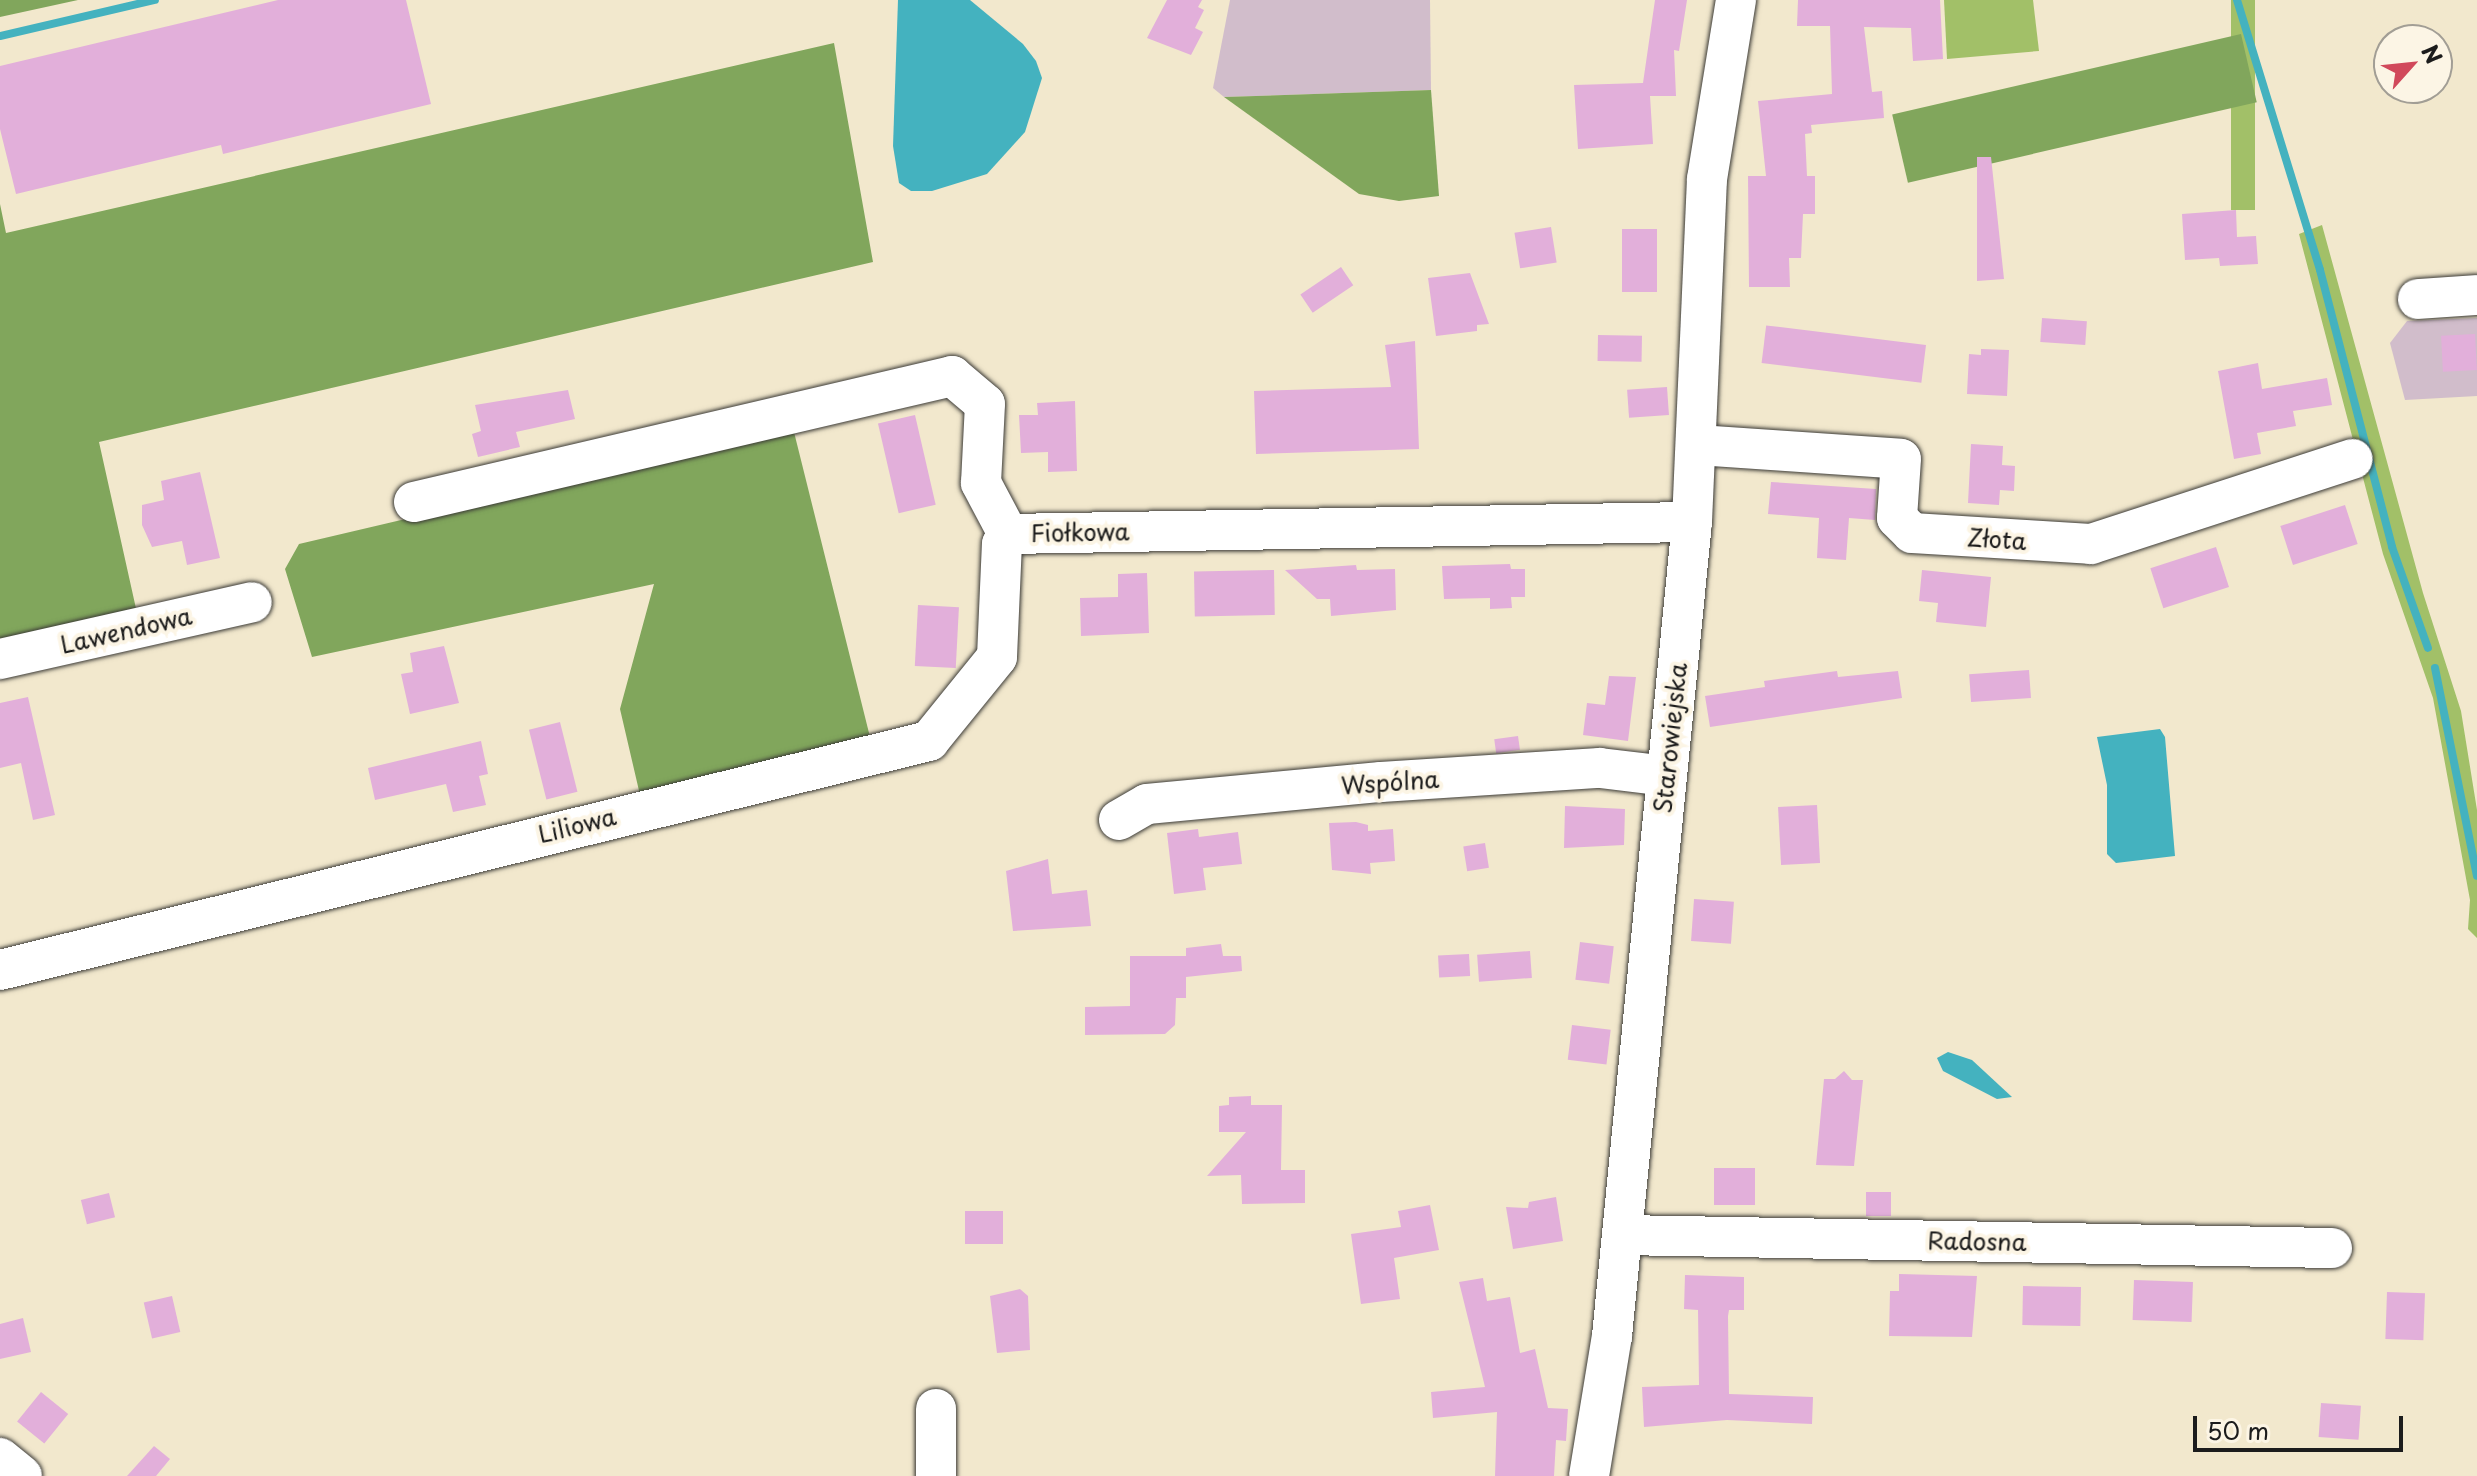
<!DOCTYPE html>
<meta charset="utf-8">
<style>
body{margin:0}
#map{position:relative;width:2477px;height:1476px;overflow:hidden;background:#f2e8cd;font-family:"Playpen Sans",sans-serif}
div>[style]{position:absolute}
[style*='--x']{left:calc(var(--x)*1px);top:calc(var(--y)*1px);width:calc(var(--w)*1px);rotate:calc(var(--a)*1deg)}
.industrial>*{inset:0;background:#d1bdcb}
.green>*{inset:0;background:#a2c068;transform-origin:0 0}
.forest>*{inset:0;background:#81a65c;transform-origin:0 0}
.water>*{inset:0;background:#44b2bf}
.stream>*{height:8px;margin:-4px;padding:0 4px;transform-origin:4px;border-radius:4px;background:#44b2bf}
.building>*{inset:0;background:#e2afda;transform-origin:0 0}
.roads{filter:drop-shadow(0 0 2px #3c3b37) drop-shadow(0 0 2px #3c3b37)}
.minor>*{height:40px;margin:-20px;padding:0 20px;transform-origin:20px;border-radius:20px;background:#fff}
span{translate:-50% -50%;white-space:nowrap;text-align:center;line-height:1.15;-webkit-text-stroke:8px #fcf5e5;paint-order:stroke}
.street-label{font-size:24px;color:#1c1c1c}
.north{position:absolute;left:2373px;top:24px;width:80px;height:80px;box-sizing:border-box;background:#fcf5e5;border:2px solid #a29e95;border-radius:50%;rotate:63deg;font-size:22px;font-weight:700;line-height:32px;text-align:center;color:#1c1c1c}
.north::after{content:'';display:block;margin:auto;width:28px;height:36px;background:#d1495b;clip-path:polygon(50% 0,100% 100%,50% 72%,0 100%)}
.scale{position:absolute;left:2193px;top:1416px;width:210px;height:36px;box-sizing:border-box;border:4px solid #1c1c1c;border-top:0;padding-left:10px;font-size:24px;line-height:28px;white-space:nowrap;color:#1c1c1c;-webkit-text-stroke:6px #fcf5e5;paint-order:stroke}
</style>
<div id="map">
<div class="industrial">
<div style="clip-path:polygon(1230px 0,1430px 0,1431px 90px,1224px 97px,1213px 88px)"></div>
<div style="clip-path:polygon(2477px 318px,2477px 396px,2405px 400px,2390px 343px,2407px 321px)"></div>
</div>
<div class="green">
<div style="clip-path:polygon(1944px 0,2033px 0,2039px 51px,1947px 59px)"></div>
<div style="left:2231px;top:0;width:24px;height:210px"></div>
<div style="clip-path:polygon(2322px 225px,2423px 593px,2461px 711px,2477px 810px,2477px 938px,2468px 929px,2470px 900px,2433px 698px,2383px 554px,2299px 234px)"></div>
</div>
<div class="forest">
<div style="clip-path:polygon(0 0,78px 0,0 17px)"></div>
<div style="left:2241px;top:34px;width:70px;height:358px;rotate:77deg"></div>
<div style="clip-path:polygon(834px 43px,873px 262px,99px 442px,137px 613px,0 644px,0 204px,6px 233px)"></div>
<div style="clip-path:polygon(1431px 90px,1439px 196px,1399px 201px,1359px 194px,1224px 97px)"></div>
<div style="clip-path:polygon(793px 428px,871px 741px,640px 795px,620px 709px,654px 584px,312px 657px,285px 569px,299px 544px)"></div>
</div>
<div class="water">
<div style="clip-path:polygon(898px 0,970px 0,1023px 44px,1036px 61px,1042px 78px,1025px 132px,987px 174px,932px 191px,911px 191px,899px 183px,893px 146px)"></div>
<div style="clip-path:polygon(2160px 729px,2165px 737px,2175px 856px,2116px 863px,2107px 854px,2107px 785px,2097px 737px)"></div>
<div style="clip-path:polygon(1948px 1052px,1972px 1060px,2012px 1097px,1997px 1099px,1943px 1071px,1937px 1058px)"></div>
</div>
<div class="stream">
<div style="--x:2237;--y:0;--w:282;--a:72.9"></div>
<div style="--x:2320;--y:270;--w:286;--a:75.4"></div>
<div style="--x:2392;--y:547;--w:107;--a:70.4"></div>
<div style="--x:0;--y:36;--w:159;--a:-13.1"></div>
<div style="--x:2435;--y:668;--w:212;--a:78.6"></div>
</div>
<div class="building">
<div style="clip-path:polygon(278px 0,406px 0,431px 104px,223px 154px,221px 145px,16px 194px,0 129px,0 66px)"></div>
<div style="clip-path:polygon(1167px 0,1202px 0,1198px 7px,1204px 10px,1195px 28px,1203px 32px,1191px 55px,1147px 38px)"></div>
<div style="clip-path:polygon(1655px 0,1687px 0,1679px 51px,1674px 50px,1676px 96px,1650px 96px,1653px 144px,1578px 149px,1574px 85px,1643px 83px)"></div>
<div style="clip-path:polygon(1798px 0,1940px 0,1943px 59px,1913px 61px,1911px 28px,1864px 27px,1872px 92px,1882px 91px,1884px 118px,1811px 125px,1812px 133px,1805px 134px,1807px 176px,1815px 176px,1815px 214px,1803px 214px,1801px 258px,1789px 258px,1790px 287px,1749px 287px,1748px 176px,1766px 176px,1758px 101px,1832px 94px,1830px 26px,1797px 26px)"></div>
<div style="clip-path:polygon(1977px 157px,1991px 157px,2004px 279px,1977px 281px)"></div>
<div style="clip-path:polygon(2236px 210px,2237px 237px,2256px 236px,2258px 264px,2220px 266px,2219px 258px,2185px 260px,2182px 214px)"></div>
<div style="left:1551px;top:227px;width:36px;height:37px;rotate:81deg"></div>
<div style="left:1622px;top:229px;width:35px;height:63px"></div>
<div style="left:1341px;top:267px;width:22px;height:49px;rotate:56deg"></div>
<div style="clip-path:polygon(1470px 273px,1489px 324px,1477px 325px,1477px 331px,1436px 336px,1428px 278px)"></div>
<div style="left:2042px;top:318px;width:45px;height:24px;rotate:4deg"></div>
<div style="left:2475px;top:334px;width:36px;height:34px;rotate:87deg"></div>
<div style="left:1598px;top:335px;width:44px;height:26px;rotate:1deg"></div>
<div style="clip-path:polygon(1415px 341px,1419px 449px,1256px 454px,1254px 391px,1391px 387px,1385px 345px)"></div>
<div style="left:1926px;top:345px;width:38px;height:161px;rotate:97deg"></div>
<div style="clip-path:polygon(1981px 349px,2009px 350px,2007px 396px,1967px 394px,1969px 354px,1981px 355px)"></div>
<div style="clip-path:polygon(2258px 363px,2262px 389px,2327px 378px,2332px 405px,2293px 411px,2296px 426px,2257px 433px,2261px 454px,2234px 459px,2218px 371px)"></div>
<div style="left:1667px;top:387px;width:28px;height:40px;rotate:86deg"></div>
<div style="clip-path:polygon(568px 390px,575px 419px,516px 432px,520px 447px,478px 457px,472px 434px,481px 431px,475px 405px)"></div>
<div style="clip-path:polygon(1075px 401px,1077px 471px,1048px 472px,1048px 452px,1021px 453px,1019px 415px,1038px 415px,1037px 403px)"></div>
<div style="left:915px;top:415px;width:92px;height:38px;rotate:77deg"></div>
<div style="clip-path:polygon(1971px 444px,2003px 446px,2002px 465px,2015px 466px,2014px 491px,2000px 490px,1999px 505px,1968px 503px)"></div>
<div style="clip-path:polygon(200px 472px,220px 558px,187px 565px,182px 541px,152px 547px,142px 525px,142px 505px,164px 500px,161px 481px)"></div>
<div style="clip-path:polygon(1771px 482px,1876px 489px,1875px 520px,1849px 518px,1846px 560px,1817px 558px,1819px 518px,1768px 514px)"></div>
<div style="left:2345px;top:505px;width:41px;height:68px;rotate:72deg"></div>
<div style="left:2216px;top:547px;width:42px;height:69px;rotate:72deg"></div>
<div style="clip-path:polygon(1510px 564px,1511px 569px,1525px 569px,1525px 597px,1511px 597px,1512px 608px,1490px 609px,1490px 598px,1444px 599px,1442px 566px)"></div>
<div style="clip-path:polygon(1356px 565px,1357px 570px,1395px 569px,1396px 610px,1331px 616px,1330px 599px,1317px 599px,1285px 570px)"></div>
<div style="left:1274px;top:570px;width:45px;height:80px;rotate:89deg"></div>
<div style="clip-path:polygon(1922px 570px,1991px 577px,1986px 627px,1936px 622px,1938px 603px,1919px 601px)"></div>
<div style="clip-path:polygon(1147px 573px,1149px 633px,1081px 636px,1080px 598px,1118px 597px,1118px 574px)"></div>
<div style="left:918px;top:605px;width:41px;height:61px;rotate:3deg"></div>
<div style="clip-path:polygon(444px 646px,459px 703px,410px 714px,401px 674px,413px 672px,410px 653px)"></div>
<div style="left:2029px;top:670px;width:28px;height:60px;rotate:86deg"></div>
<div style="clip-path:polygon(1837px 671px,1838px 677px,1898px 671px,1902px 698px,1710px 727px,1705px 696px,1765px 687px,1764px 681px)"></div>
<div style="clip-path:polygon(1609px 676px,1636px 677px,1628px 741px,1583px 735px,1587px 703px,1605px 705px)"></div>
<div style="clip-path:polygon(28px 697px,55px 815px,33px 820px,21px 763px,0 768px,0 703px)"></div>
<div style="left:560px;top:722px;width:72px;height:32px;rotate:76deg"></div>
<div style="left:1518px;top:736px;width:14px;height:24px;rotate:82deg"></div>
<div style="clip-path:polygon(481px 741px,488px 774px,479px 776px,486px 805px,453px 812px,446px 784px,375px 800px,368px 768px)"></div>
<div style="left:1817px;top:805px;width:58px;height:39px;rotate:87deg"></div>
<div style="clip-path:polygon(1565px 806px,1625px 809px,1624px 845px,1564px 848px)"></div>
<div style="clip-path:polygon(1356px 822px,1368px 825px,1368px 831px,1393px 829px,1395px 861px,1370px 863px,1371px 874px,1332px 870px,1329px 823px)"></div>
<div style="clip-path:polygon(1198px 829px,1199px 837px,1238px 832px,1242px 864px,1203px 868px,1206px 890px,1174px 894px,1167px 833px)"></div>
<div style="left:1485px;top:843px;width:25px;height:22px;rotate:81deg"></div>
<div style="clip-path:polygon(1048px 859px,1052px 894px,1087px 890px,1091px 926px,1013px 931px,1006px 871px)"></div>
<div style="left:1694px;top:899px;width:40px;height:42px;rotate:4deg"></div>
<div style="left:1580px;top:942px;width:34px;height:38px;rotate:7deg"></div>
<div style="clip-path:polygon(1221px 944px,1223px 956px,1241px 956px,1242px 971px,1186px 977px,1186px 998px,1176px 998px,1175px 1025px,1165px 1034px,1085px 1035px,1085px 1007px,1130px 1006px,1130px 956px,1186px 956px,1186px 948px)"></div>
<div style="left:1530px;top:951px;width:27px;height:53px;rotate:86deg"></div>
<div style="left:1469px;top:954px;width:22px;height:31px;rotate:87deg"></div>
<div style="left:1572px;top:1025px;width:39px;height:35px;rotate:7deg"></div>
<div style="clip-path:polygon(1844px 1071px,1852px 1080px,1863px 1080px,1854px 1166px,1816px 1165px,1824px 1079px,1835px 1079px)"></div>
<div style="clip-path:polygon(1251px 1096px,1251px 1105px,1282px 1105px,1281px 1170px,1305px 1170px,1305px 1203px,1242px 1204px,1241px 1175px,1207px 1176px,1246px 1132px,1219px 1132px,1219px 1106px,1229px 1105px,1229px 1097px)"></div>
<div style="left:1714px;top:1168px;width:41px;height:37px"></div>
<div style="left:1866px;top:1192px;width:25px;height:24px"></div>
<div style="left:109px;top:1193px;width:25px;height:29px;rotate:76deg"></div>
<div style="clip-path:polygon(1556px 1197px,1563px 1241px,1513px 1249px,1506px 1207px,1528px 1208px,1529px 1202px)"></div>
<div style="clip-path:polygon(1430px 1205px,1439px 1250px,1394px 1258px,1400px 1299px,1361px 1304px,1351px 1234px,1401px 1227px,1398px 1211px)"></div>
<div style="left:965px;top:1211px;width:38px;height:33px"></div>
<div style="clip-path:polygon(1899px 1274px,1977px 1276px,1972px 1337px,1889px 1336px,1890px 1291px,1899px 1291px)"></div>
<div style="clip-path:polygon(1685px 1275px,1744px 1277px,1744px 1310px,1729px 1310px,1728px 1316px,1729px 1394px,1813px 1397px,1812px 1424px,1727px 1420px,1644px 1427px,1642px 1387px,1699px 1385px,1698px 1310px,1684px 1309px)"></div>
<div style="clip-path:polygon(1483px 1278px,1487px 1301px,1510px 1297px,1520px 1353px,1535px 1349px,1548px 1408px,1568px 1409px,1566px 1441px,1556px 1440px,1554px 1476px,1495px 1476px,1497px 1412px,1433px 1418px,1431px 1392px,1485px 1387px,1459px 1282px)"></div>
<div style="left:2134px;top:1280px;width:59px;height:40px;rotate:2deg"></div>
<div style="left:2023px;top:1286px;width:58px;height:39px;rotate:1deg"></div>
<div style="clip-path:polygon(1020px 1289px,1028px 1296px,1030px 1350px,997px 1353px,990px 1296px)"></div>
<div style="left:2387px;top:1292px;width:38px;height:47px;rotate:2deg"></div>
<div style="left:172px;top:1296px;width:37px;height:29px;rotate:77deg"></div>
<div style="clip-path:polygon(23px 1318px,31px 1352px,0 1359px,0 1324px)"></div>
<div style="left:41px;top:1392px;width:35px;height:38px;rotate:39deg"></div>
<div style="left:2321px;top:1403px;width:40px;height:34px;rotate:4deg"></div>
<div style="clip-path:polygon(154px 1446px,170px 1459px,156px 1476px,127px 1476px)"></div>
</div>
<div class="roads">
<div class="minor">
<div style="--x:2418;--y:299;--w:59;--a:-3.9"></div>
<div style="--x:1698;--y:445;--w:203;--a:3.9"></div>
<div style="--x:1901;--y:459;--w:59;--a:93.9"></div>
<div style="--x:1897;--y:518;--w:21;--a:45"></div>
<div style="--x:1912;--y:533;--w:179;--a:3.5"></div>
<div style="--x:2091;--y:544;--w:275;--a:-18"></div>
<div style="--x:414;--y:502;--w:553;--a:-13.18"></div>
<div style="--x:952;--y:376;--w:43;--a:40.3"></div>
<div style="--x:985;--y:404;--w:79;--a:92.9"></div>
<div style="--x:981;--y:483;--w:58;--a:62.1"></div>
<div style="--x:1008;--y:534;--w:684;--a:-1.01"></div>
<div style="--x:0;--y:659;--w:258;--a:-12.7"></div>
<div style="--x:1119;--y:820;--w:32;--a:-30"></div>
<div style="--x:1147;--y:804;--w:235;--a:-5.4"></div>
<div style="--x:1381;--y:782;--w:219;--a:-3.7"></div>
<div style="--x:1600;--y:768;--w:66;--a:6.9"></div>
<div style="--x:0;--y:970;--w:957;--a:-13.85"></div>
<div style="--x:929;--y:741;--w:108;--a:-51"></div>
<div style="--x:997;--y:657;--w:113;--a:-87.5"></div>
<div style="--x:1002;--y:544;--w:12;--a:-59"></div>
<div style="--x:1622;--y:1235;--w:710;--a:1.05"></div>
<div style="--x:0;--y:1458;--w:28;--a:39"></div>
<div style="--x:936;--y:1476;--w:67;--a:-90"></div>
<div style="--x:1589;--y:1476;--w:142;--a:-80.7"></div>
<div style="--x:1612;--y:1336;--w:818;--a:-84.39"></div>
<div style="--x:1692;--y:522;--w:343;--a:-87.5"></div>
<div style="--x:1707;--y:179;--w:181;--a:-80.8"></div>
</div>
</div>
<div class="street-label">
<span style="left:1080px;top:532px;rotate:-1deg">Fiołkowa</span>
<span style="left:1997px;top:539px;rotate:4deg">Złota</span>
<span style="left:126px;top:630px;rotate:-13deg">Lawendowa</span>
<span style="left:1670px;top:738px;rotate:-84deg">Starowiejska</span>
<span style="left:1390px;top:782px;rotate:-4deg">Wspólna</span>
<span style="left:577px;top:825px;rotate:-14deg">Liliowa</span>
<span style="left:1977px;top:1241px;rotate:1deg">Radosna</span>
</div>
<div class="north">N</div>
<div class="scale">50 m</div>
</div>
